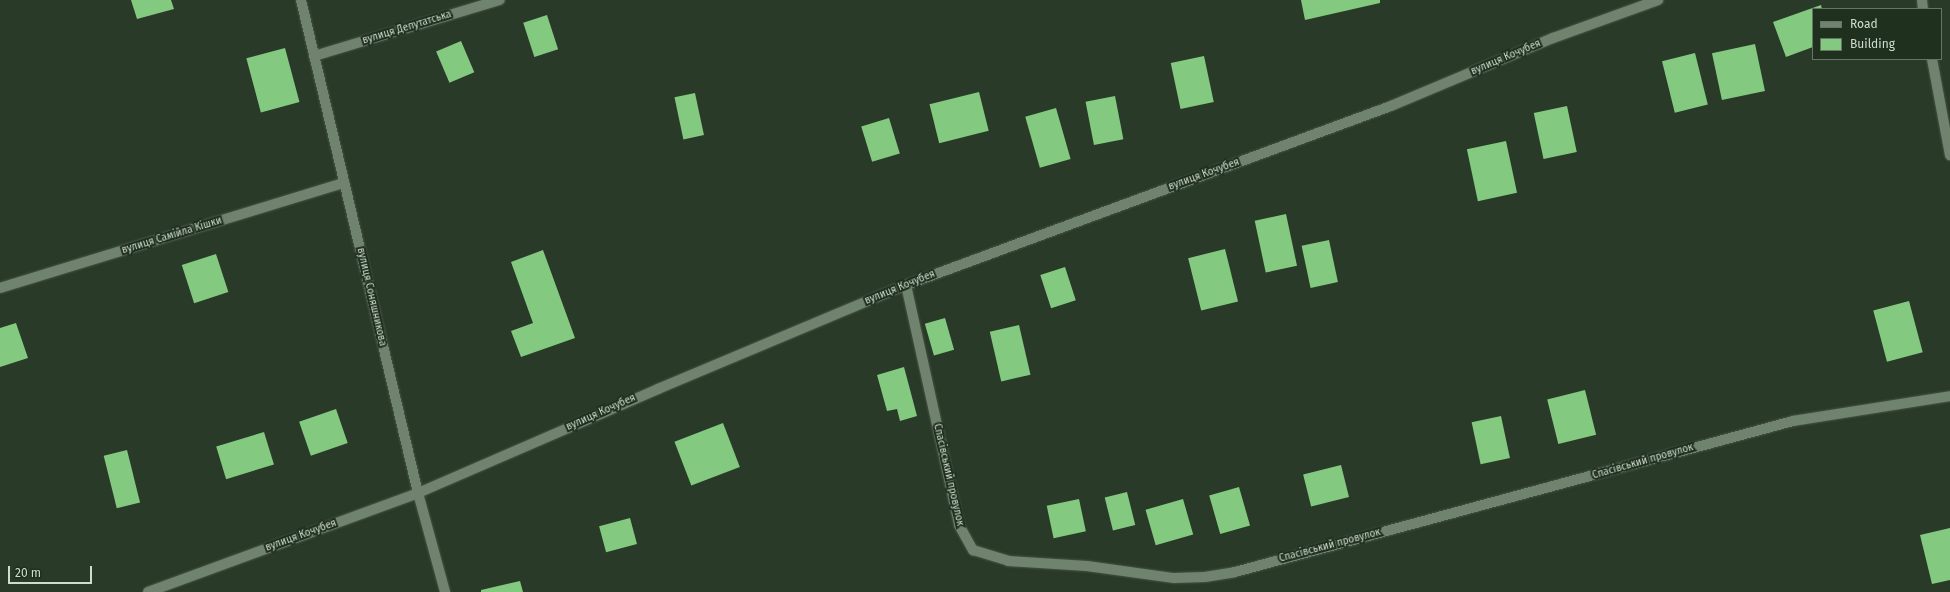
<!DOCTYPE html>
<meta charset="utf-8">
<style>
body{margin:0}
#map{position:relative;width:1950px;height:592px;overflow:hidden;background:#293a28;font-family:"Fira Sans",sans-serif}
div>[style]{position:absolute}
[style*='--x']{left:calc(var(--x)*1px);top:calc(var(--y)*1px);width:calc(var(--w)*1px);rotate:calc(var(--a)*1deg)}
.building>*{inset:0;background:#83ca80;transform-origin:0 0}
.roads{filter:drop-shadow(0 0 1px #475546) drop-shadow(0 0 1px #475546)}
.minor>*{height:10px;margin:-5px;padding:0 5px;transform-origin:5px;border-radius:5px;background:#70836f}
span{translate:-50% -50%;white-space:nowrap;text-align:center;line-height:1.15;-webkit-text-stroke:4px #20301f;paint-order:stroke}
.street-label{font-size:10px;color:#d1dcd0}
.legend{position:absolute;left:1812px;top:8px;width:130px;height:52px;box-sizing:border-box;background:#20301f;border:1px solid #677566;margin:0;padding:5px 7px;list-style:none;font-size:12px;color:#d1dcd0}
.legend li{display:flex;align-items:center;gap:8px;height:20px}
.legend b{width:20px;border:1px solid #677566}
.scale{position:absolute;left:8px;top:566px;width:84px;height:18px;box-sizing:border-box;border:2px solid #d1dcd0;border-top:0;padding-left:5px;font-size:12px;line-height:14px;white-space:nowrap;color:#d1dcd0;-webkit-text-stroke:3px #20301f;paint-order:stroke}
</style>
<div id="map">
<div class="building">
<div style="clip-path:polygon(131px 0,171px 0,174px 9px,137px 19px)"></div>
<div style="clip-path:polygon(1301px 0,1380px 0,1380px 3px,1305px 20px)"></div>
<div style="clip-path:polygon(1821px 5px,1822px 9px,1813px 9px,1813px 47px,1786px 57px,1773px 22px)"></div>
<div style="left:547px;top:15px;width:36px;height:25px;rotate:72deg"></div>
<div style="left:461px;top:41px;width:34px;height:27px;rotate:67deg"></div>
<div style="left:1755px;top:44px;width:48px;height:44px;rotate:78deg"></div>
<div style="left:285px;top:48px;width:56px;height:40px;rotate:75deg"></div>
<div style="left:1695px;top:53px;width:53px;height:34px;rotate:76deg"></div>
<div style="left:1204px;top:56px;width:47px;height:34px;rotate:78deg"></div>
<div style="left:979px;top:92px;width:40px;height:51px;rotate:76deg"></div>
<div style="left:695px;top:93px;width:43px;height:21px;rotate:78deg"></div>
<div style="left:1115px;top:96px;width:44px;height:30px;rotate:79deg"></div>
<div style="left:1567px;top:106px;width:47px;height:34px;rotate:78deg"></div>
<div style="left:1056px;top:108px;width:53px;height:32px;rotate:74deg"></div>
<div style="left:889px;top:118px;width:37px;height:29px;rotate:73deg"></div>
<div style="left:1506px;top:141px;width:53px;height:40px;rotate:78deg"></div>
<div style="left:1286px;top:214px;width:53px;height:32px;rotate:78deg"></div>
<div style="left:1329px;top:240px;width:43px;height:28px;rotate:78deg"></div>
<div style="left:1225px;top:249px;width:54px;height:38px;rotate:76deg"></div>
<div style="clip-path:polygon(543px 250px,575px 338px,521px 357px,511px 331px,533px 323px,511px 262px)"></div>
<div style="left:216px;top:254px;width:40px;height:36px;rotate:72deg"></div>
<div style="left:1065px;top:267px;width:35px;height:26px;rotate:72deg"></div>
<div style="left:1909px;top:301px;width:53px;height:37px;rotate:75deg"></div>
<div style="left:945px;top:318px;width:33px;height:21px;rotate:74deg"></div>
<div style="clip-path:polygon(16px 323px,28px 358px,0 367px,0 328px)"></div>
<div style="left:1019px;top:325px;width:51px;height:30px;rotate:77deg"></div>
<div style="clip-path:polygon(904px 367px,917px 416px,900px 421px,897px 409px,887px 411px,877px 375px)"></div>
<div style="left:1585px;top:390px;width:46px;height:39px;rotate:76deg"></div>
<div style="left:336px;top:409px;width:36px;height:39px;rotate:71deg"></div>
<div style="left:1501px;top:416px;width:43px;height:30px;rotate:78deg"></div>
<div style="left:723px;top:423px;width:47px;height:52px;rotate:69deg"></div>
<div style="left:264px;top:432px;width:34px;height:50px;rotate:73deg"></div>
<div style="left:127px;top:450px;width:54px;height:24px;rotate:76deg"></div>
<div style="left:1341px;top:465px;width:33px;height:39px;rotate:76deg"></div>
<div style="left:1239px;top:487px;width:40px;height:31px;rotate:74deg"></div>
<div style="left:1127px;top:492px;width:34px;height:23px;rotate:76deg"></div>
<div style="left:1079px;top:499px;width:33px;height:33px;rotate:78deg"></div>
<div style="left:1183px;top:499px;width:37px;height:39px;rotate:74deg"></div>
<div style="left:630px;top:518px;width:27px;height:32px;rotate:75deg"></div>
<div style="clip-path:polygon(1950px 528px,1950px 580px,1932px 584px,1920px 535px)"></div>
<div style="clip-path:polygon(520px 581px,523px 592px,481px 592px,481px 590px)"></div>
</div>
<div class="roads">
<div class="minor">
<div style="--x:301;--y:0;--w:507;--a:76.65"></div>
<div style="--x:418;--y:493;--w:103;--a:74.7"></div>
<div style="--x:1922;--y:0;--w:9;--a:84"></div>
<div style="--x:314;--y:56;--w:194;--a:-16.8"></div>
<div style="--x:1932;--y:59;--w:98;--a:79.4"></div>
<div style="--x:906;--y:285;--w:246;--a:77.5"></div>
<div style="--x:959;--y:525;--w:29;--a:61"></div>
<div style="--x:973;--y:550;--w:37;--a:17"></div>
<div style="--x:1008;--y:561;--w:79;--a:3.6"></div>
<div style="--x:1087;--y:566;--w:88;--a:7.9"></div>
<div style="--x:1174;--y:578;--w:31;--a:-2"></div>
<div style="--x:1205;--y:577;--w:30;--a:-9"></div>
<div style="--x:1235;--y:572;--w:578;--a:-15.14"></div>
<div style="--x:1793;--y:421;--w:159;--a:-9"></div>
<div style="--x:0;--y:288;--w:360;--a:-17"></div>
<div style="--x:148;--y:592;--w:288;--a:-20.1"></div>
<div style="--x:418;--y:493;--w:262;--a:-23.4"></div>
<div style="--x:658;--y:389;--w:269;--a:-22.8"></div>
<div style="--x:906;--y:285;--w:517;--a:-20.26"></div>
<div style="--x:1391;--y:106;--w:176;--a:-22.8"></div>
<div style="--x:1553;--y:38;--w:112;--a:-19.9"></div>
</div>
</div>
<div class="street-label">
<span style="left:407px;top:28px;rotate:-17deg">вулиця Депутатська</span>
<span style="left:1506px;top:58px;rotate:-23deg">вулиця Кочубея</span>
<span style="left:1204px;top:175px;rotate:-20deg">вулиця Кочубея</span>
<span style="left:172px;top:236px;rotate:-17deg">вулиця Самійла Кішки</span>
<span style="left:900px;top:288px;rotate:-22deg">вулиця Кочубея</span>
<span style="left:371px;top:297px;rotate:77deg">вулиця Соняшникова</span>
<span style="left:601px;top:413px;rotate:-24deg">вулиця Кочубея</span>
<span style="left:1643px;top:462px;rotate:-16deg">Спасівський провулок</span>
<span style="left:948px;top:475px;rotate:77deg">Спасівський провулок</span>
<span style="left:301px;top:536px;rotate:-20deg">вулиця Кочубея</span>
<span style="left:1330px;top:546px;rotate:-15deg">Спасівський провулок</span>
</div>
<ul class="legend">
<li><b style="height:5px;background:#70836f"></b>Road</li>
<li><b style="height:11px;background:#83ca80"></b>Building</li>
</ul>
<div class="scale">20 m</div>
</div>
